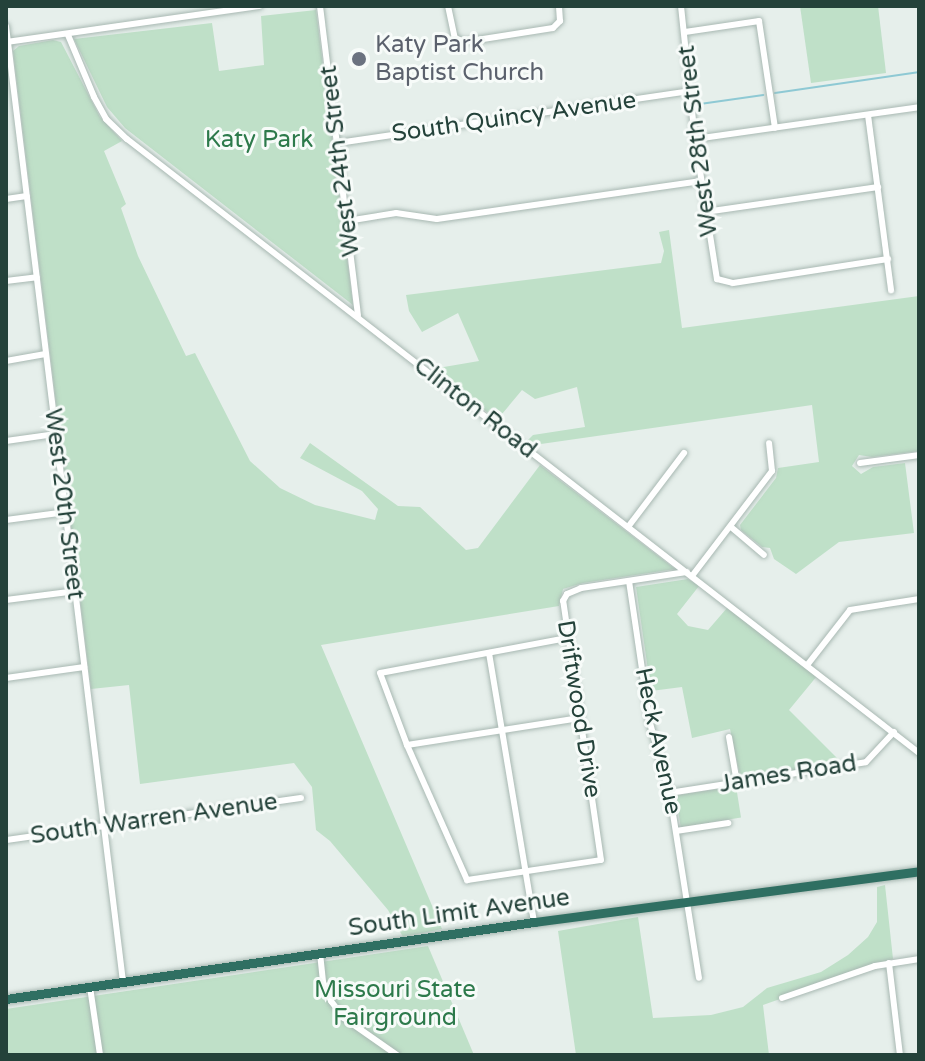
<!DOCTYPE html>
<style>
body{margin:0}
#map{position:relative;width:925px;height:1061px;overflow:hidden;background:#e6efeb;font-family:"Varela Round",sans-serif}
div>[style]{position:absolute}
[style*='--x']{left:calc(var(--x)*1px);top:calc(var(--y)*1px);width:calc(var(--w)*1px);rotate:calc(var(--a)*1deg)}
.green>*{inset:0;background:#bfe0c8;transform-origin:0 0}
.stream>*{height:2px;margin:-1px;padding:0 1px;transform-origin:1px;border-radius:1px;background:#8ec9d4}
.roads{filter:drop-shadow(0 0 2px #a8b8b2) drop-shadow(0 0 2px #a8b8b2)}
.minor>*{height:6px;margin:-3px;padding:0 3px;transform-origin:3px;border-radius:3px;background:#fff}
.highway>*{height:9px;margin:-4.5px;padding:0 4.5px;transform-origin:4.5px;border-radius:4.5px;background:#2f6f62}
.dots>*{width:22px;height:22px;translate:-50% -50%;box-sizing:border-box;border:4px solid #f7fbf9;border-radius:50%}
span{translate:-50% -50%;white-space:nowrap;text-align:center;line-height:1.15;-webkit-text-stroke:6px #f7fbf9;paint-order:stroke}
.worship-label{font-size:24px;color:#5b616d}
.left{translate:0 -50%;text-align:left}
.street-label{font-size:24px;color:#24423a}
.park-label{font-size:24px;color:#2d7a4b}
.frame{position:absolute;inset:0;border:8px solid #24423a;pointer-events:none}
</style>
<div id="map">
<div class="green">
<div style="clip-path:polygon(800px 6px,878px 6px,886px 73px,811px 83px)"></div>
<div style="clip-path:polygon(316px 10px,353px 305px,125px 128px,107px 107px,74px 39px,212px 23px,219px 71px,264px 65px,261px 16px)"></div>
<div style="clip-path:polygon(53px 40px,61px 42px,100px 117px,122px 141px,104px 151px,126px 204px,121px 208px,138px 256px,186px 356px,195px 353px,250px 461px,280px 488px,315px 505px,375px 520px,378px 509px,362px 491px,300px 458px,310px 443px,398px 506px,420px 507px,466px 550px,478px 548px,540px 465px,675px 569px,583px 583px,563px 589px,559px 606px,321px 645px,442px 929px,403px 937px,388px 910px,330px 841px,316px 830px,312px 787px,294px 763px,140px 784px,129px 685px,91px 689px,13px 51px,19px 46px)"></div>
<div style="clip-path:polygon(669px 230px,682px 328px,919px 296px,919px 451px,872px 457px,859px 455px,852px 466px,861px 474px,873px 467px,905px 463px,914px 533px,839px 542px,796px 574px,774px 559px,770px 548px,762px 547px,741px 530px,740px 525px,776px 478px,778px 468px,819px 462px,812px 405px,534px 445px,525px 443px,533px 435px,585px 427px,577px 387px,535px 399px,522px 390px,497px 420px,432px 369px,479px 361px,458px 313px,422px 332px,409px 311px,406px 295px,661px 263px,664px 251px,659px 232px)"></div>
<div style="clip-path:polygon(688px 579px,699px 586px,677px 614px,688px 626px,708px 630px,727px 608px,817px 676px,789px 710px,845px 766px,741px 780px,730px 729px,692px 738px,682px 687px,651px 691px,636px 587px)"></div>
<div style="left:736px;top:786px;width:32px;height:61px;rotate:81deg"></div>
<div style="clip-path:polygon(885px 885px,893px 959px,763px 1005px,769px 1055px,576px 1055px,558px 931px,638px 917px,653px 1018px,711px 1015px,743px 1007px,767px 988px,821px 972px,848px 955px,868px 937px,877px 922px,877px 887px)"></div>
<div style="clip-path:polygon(428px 946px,474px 1055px,6px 1055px,6px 1009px)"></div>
</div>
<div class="stream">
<div style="--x:775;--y:93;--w:146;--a:-8.3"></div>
<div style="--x:700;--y:104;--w:64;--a:-8.1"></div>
</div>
<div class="roads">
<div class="minor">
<div style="--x:320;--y:6;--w:312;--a:83"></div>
<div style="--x:448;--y:6;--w:33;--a:78"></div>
<div style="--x:455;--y:38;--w:10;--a:24"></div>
<div style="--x:464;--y:42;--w:90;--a:-8.9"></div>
<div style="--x:553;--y:28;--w:10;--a:-45"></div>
<div style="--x:560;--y:21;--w:15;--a:-94"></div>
<div style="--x:681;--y:6;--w:134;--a:84"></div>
<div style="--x:695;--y:139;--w:142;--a:81.1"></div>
<div style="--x:717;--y:279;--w:16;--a:14"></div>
<div style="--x:733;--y:283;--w:157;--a:-8.8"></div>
<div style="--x:6;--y:26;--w:963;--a:83.02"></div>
<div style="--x:685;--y:32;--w:75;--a:-8.5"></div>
<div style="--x:759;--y:21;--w:108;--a:81.5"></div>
<div style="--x:68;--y:35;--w:67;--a:67.2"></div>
<div style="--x:94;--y:97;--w:25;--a:61"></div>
<div style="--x:106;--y:119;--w:29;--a:44"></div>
<div style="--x:127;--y:139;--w:1002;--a:37.78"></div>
<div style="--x:6;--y:42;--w:256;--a:-8.1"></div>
<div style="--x:868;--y:115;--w:177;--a:82.5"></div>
<div style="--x:695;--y:139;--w:226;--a:-8.1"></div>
<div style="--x:338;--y:143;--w:357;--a:-8.4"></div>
<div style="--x:6;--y:199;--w:21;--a:-8"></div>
<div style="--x:705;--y:212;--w:175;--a:-8.2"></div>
<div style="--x:347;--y:221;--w:50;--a:-9.3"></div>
<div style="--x:396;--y:213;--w:41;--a:8.3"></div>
<div style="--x:437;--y:219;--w:267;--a:-8.2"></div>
<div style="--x:6;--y:281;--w:31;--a:-7"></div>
<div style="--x:6;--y:361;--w:40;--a:-10"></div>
<div style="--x:6;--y:441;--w:49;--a:-8.1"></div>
<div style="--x:860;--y:463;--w:60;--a:-7.7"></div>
<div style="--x:6;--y:520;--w:61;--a:-7.6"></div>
<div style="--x:628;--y:527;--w:93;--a:-52.9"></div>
<div style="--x:731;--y:527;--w:43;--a:40.3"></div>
<div style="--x:692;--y:576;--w:132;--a:-52.7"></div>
<div style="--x:772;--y:471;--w:28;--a:-96"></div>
<div style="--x:629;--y:581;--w:144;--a:81.6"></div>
<div style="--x:650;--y:723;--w:75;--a:74.5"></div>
<div style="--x:670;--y:795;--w:185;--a:81"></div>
<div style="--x:6;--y:600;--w:71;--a:-7.3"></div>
<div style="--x:567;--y:638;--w:190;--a:169.4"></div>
<div style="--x:380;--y:673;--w:77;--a:69.4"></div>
<div style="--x:407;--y:745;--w:148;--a:66"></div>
<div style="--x:467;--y:880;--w:135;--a:-8.5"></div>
<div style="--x:601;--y:860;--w:262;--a:-98.3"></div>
<div style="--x:563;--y:601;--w:8;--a:-60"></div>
<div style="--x:567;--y:594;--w:15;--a:-23"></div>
<div style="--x:581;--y:588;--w:107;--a:-8.6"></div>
<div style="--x:489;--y:653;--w:273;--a:80.5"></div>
<div style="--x:808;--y:664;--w:68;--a:-52.1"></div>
<div style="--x:850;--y:610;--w:70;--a:-9.1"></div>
<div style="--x:6;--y:678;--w:79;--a:-8"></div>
<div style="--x:729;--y:737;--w:47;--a:80.1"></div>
<div style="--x:407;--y:745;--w:175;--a:-8.9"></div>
<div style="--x:669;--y:793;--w:199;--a:-8.9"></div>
<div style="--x:866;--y:762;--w:41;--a:-47"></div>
<div style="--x:676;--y:831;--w:53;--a:-8.7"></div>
<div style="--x:6;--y:840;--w:298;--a:-8.1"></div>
<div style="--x:320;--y:953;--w:29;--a:84"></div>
<div style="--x:323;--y:982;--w:21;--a:67"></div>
<div style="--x:331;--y:1001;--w:21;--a:53"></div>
<div style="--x:344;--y:1018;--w:65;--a:34.9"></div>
<div style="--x:889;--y:963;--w:93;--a:83.2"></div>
<div style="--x:90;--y:987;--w:69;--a:81.6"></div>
<div style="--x:782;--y:998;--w:98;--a:-19"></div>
<div style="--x:875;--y:966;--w:45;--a:-9"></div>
</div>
<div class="highway">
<div style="--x:6;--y:999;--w:534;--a:-8.3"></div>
<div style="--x:534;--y:922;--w:388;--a:-7.5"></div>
</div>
</div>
<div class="dots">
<div style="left:359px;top:59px;background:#6b7280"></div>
</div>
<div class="worship-label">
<span class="left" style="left:375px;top:59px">Katy Park<br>Baptist Church</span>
</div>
<div class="street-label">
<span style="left:514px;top:117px;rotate:-8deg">South Quincy Avenue</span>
<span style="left:698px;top:141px;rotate:-97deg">West 28th Street</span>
<span style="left:340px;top:161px;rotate:-97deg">West 24th Street</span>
<span style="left:475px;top:408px;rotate:38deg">Clinton Road</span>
<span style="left:64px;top:504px;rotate:83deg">West 20th Street</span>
<span style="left:579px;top:709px;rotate:81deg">Driftwood Drive</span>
<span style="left:658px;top:741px;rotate:78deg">Heck Avenue</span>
<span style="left:788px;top:774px;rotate:-9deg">James Road</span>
<span style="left:154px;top:819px;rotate:-8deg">South Warren Avenue</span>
<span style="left:459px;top:913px;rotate:-8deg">South Limit Avenue</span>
</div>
<div class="park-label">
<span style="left:259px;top:140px">Katy Park</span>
<span style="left:395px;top:1004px">Missouri State<br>Fairground</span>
</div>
<div class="frame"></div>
</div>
